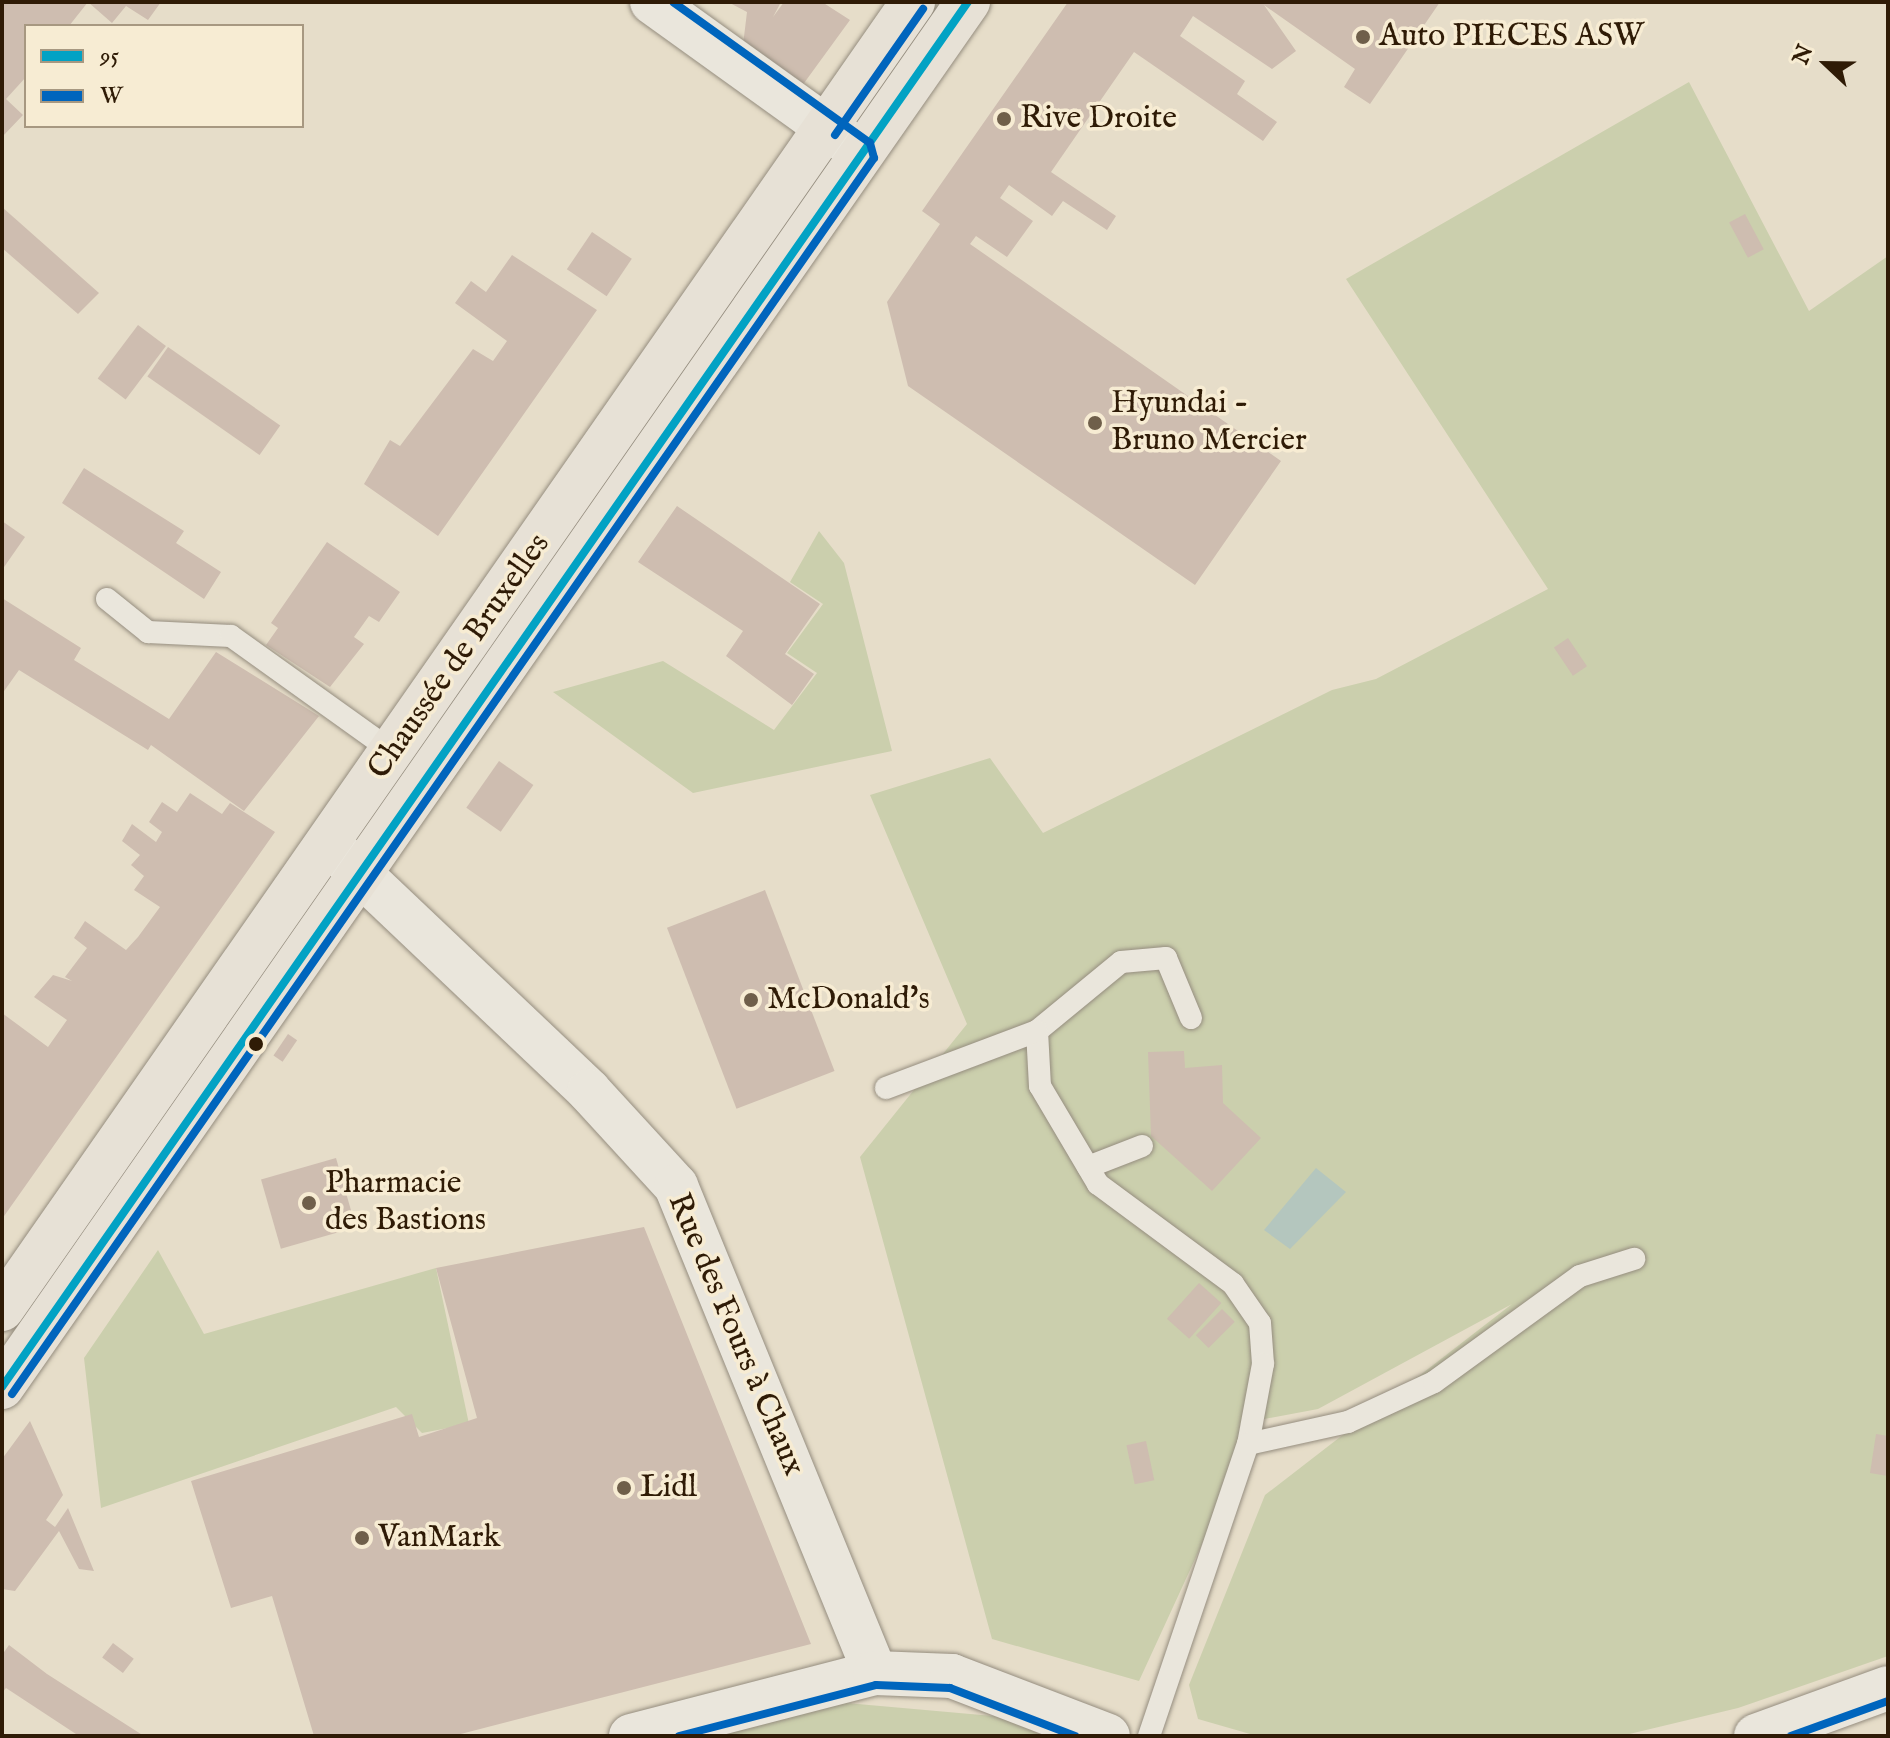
<!DOCTYPE html>
<meta charset="utf-8">
<style>
body{margin:0}
#map{position:relative;width:1890px;height:1738px;overflow:hidden;background:#e6ddc9;font-family:"IM FELL English",serif}
div>[style]{position:absolute}
[style*='--x']{left:calc(var(--x)*1px);top:calc(var(--y)*1px);width:calc(var(--w)*1px);rotate:calc(var(--a)*1deg)}
.green>*{inset:0;background:#cbcfad}
.water>*{inset:0;background:#b4c6be}
.building>*{inset:0;background:#cebdb0;transform-origin:0 0}
.roads{filter:drop-shadow(0 0 2px #958d7f) drop-shadow(0 0 2px #958d7f)}
.service>*{height:22px;margin:-11px;padding:0 11px;transform-origin:11px;border-radius:11px;background:#eae6dc}
.minor>*{height:44px;margin:-22px;padding:0 22px;transform-origin:22px;border-radius:22px;background:#eae6dc}
.primary>*{height:44px;margin:-22px;padding:0 22px;transform-origin:22px;border-radius:22px;background:#e7e1d6}
.bus-1>*{height:8px;margin:-4px;padding:0 4px;transform-origin:4px;border-radius:4px;background:#02a2c4}
.bus-2>*{height:8px;margin:-4px;padding:0 4px;transform-origin:4px;border-radius:4px;background:#0065bd}
.dots>*{width:22px;height:22px;translate:-50% -50%;box-sizing:border-box;border:4px solid #f7ecd3;border-radius:50%}
span{translate:-50% -50%;white-space:nowrap;text-align:center;line-height:1.15;-webkit-text-stroke:7px #f7ecd3;paint-order:stroke}
.poi-label{font-size:32px;color:#2f1b06}
.left{translate:0 -50%;text-align:left}
.street-label{font-size:32px;color:#2f1b06}
.frame{position:absolute;inset:0;border:4px solid #2f1b06;pointer-events:none}
.legend{position:absolute;left:24px;top:24px;width:280px;height:104px;box-sizing:border-box;background:#f7ecd3;border:2px solid #a79881;margin:0;padding:10px 14px;list-style:none;font-size:24px;color:#2f1b06}
.legend li{display:flex;align-items:center;gap:16px;height:40px}
.legend b{width:40px;border:2px solid #a79881}
.north{position:absolute;left:1786px;top:24px;width:80px;height:80px;-webkit-text-stroke:6px #f7ecd3;paint-order:stroke;rotate:292deg;font-size:22px;font-weight:700;line-height:32px;text-align:center;color:#2f1b06}
.north::after{content:'';display:block;margin:auto;width:28px;height:36px;background:#2f1b06;clip-path:polygon(50% 0,100% 100%,50% 72%,0 100%)}
</style>
<div id="map">
<div class="green">
<div style="clip-path:polygon(1689px 82px,1809px 311px,1888px 256px,1888px 1656px,1738px 1708px,1621px 1736px,1257px 1736px,1198px 1719px,1189px 1685px,1265px 1495px,1512px 1304px,1318px 1409px,1259px 1420px,1139px 1681px,992px 1639px,860px 1157px,967px 1024px,870px 795px,990px 758px,1043px 833px,1332px 690px,1376px 679px,1548px 589px,1346px 279px)"></div>
<div style="clip-path:polygon(819px 531px,844px 563px,892px 751px,693px 793px,553px 692px,663px 661px,774px 730px,817px 673px,787px 653px,823px 604px,790px 582px)"></div>
<div style="clip-path:polygon(158px 1250px,204px 1334px,436px 1268px,469px 1424px,422px 1433px,396px 1407px,101px 1508px,84px 1358px)"></div>
<div style="clip-path:polygon(824px 1701px,1004px 1717px,1043px 1736px,720px 1736px)"></div>
</div>
<div class="water">
<div style="clip-path:polygon(1316px 1168px,1346px 1192px,1290px 1249px,1264px 1230px)"></div>
</div>
<div class="building">
<div style="clip-path:polygon(2px 2px,88px 2px,69px 26px,26px 26px,26px 77px,6px 99px,23px 115px,2px 137px)"></div>
<div style="clip-path:polygon(88px 2px,161px 2px,148px 20px,126px 6px,112px 23px)"></div>
<div style="clip-path:polygon(728px 2px,781px 2px,773px 17px,784px 2px,822px 2px,850px 20px,799px 90px,743px 45px,747px 12px)"></div>
<div style="clip-path:polygon(1068px 2px,1440px 2px,1370px 104px,1344px 87px,1355px 69px,1264px 5px,1296px 51px,1272px 69px,1193px 16px,1180px 36px,1245px 81px,1237px 94px,1277px 122px,1263px 141px,1134px 52px,1051px 172px,1116px 216px,1107px 230px,1063px 201px,1052px 216px,1009px 185px,1000px 198px,1033px 221px,1007px 257px,976px 236px,970px 244px,1281px 461px,1195px 585px,908px 386px,887px 302px,940px 224px,922px 211px)"></div>
<div style="clip-path:polygon(2px 207px,99px 293px,78px 314px,2px 248px)"></div>
<div style="left:1745px;top:214px;width:40px;height:18px;rotate:62deg"></div>
<div style="left:592px;top:232px;width:48px;height:45px;rotate:34deg"></div>
<div style="clip-path:polygon(512px 255px,597px 310px,438px 536px,364px 484px,390px 440px,400px 446px,473px 349px,493px 361px,507px 341px,455px 303px,471px 281px,486px 292px)"></div>
<div style="left:138px;top:325px;width:35px;height:67px;rotate:37deg"></div>
<div style="left:168px;top:347px;width:137px;height:36px;rotate:35deg"></div>
<div style="clip-path:polygon(84px 468px,184px 531px,176px 543px,221px 572px,204px 599px,62px 503px)"></div>
<div style="clip-path:polygon(677px 506px,820px 604px,785px 654px,814px 674px,792px 705px,726px 656px,743px 631px,638px 562px)"></div>
<div style="clip-path:polygon(2px 521px,25px 537px,2px 570px)"></div>
<div style="clip-path:polygon(327px 542px,400px 592px,379px 622px,369px 616px,354px 637px,364px 644px,330px 687px,266px 645px,278px 628px,271px 623px)"></div>
<div style="clip-path:polygon(2px 598px,81px 648px,74px 660px,169px 719px,216px 652px,319px 716px,244px 811px,151px 745px,148px 750px,19px 670px,2px 694px)"></div>
<div style="left:1568px;top:638px;width:34px;height:17px;rotate:56deg"></div>
<div style="left:499px;top:761px;width:42px;height:57px;rotate:35deg"></div>
<div style="clip-path:polygon(190px 793px,222px 814px,230px 803px,275px 832px,2px 1219px,2px 1013px,48px 1047px,67px 1020px,34px 997px,53px 975px,72px 981px,65px 977px,87px 948px,74px 938px,85px 921px,126px 950px,138px 937px,160px 907px,134px 890px,144px 876px,131px 865px,140px 855px,122px 841px,132px 824px,156px 842px,162px 832px,149px 822px,162px 802px,177px 812px)"></div>
<div style="left:765px;top:890px;width:194px;height:105px;rotate:69deg"></div>
<div style="left:288px;top:1034px;width:11px;height:26px;rotate:34deg"></div>
<div style="clip-path:polygon(1184px 1051px,1185px 1068px,1222px 1065px,1223px 1103px,1261px 1138px,1212px 1191px,1151px 1136px,1148px 1052px)"></div>
<div style="left:336px;top:1158px;width:72px;height:78px;rotate:74deg"></div>
<div style="clip-path:polygon(644px 1227px,811px 1644px,453px 1736px,314px 1736px,272px 1596px,231px 1608px,191px 1481px,412px 1414px,419px 1437px,477px 1418px,436px 1268px)"></div>
<div style="left:1199px;top:1283px;width:30px;height:48px;rotate:42deg"></div>
<div style="left:1222px;top:1309px;width:18px;height:37px;rotate:45deg"></div>
<div style="clip-path:polygon(30px 1421px,63px 1495px,46px 1520px,55px 1527px,68px 1508px,94px 1571px,79px 1569px,59px 1531px,15px 1591px,2px 1589px,2px 1459px)"></div>
<div style="clip-path:polygon(1876px 1434px,1888px 1436px,1888px 1476px,1870px 1473px)"></div>
<div style="left:1146px;top:1441px;width:40px;height:20px;rotate:78deg"></div>
<div style="left:113px;top:1643px;width:26px;height:18px;rotate:37deg"></div>
<div style="clip-path:polygon(9px 1645px,47px 1674px,144px 1736px,79px 1736px,6px 1688px,2px 1693px,2px 1655px)"></div>
</div>
<div class="roads">
<div class="service">
<div style="--x:107;--y:599;--w:53;--a:38.8"></div>
<div style="--x:148;--y:632;--w:83;--a:2.8"></div>
<div style="--x:231;--y:636;--w:199;--a:35.6"></div>
<div style="--x:1191;--y:1018;--w:65;--a:-112.6"></div>
<div style="--x:1166;--y:958;--w:45;--a:174.9"></div>
<div style="--x:1121;--y:962;--w:109;--a:140.6"></div>
<div style="--x:1037;--y:1031;--w:55;--a:86.9"></div>
<div style="--x:1040;--y:1086;--w:114;--a:59.4"></div>
<div style="--x:1098;--y:1184;--w:168;--a:36.5"></div>
<div style="--x:1233;--y:1284;--w:47;--a:55.3"></div>
<div style="--x:1260;--y:1323;--w:41;--a:85.8"></div>
<div style="--x:1263;--y:1364;--w:81;--a:100.6"></div>
<div style="--x:886;--y:1088;--w:161;--a:-20.7"></div>
<div style="--x:1088;--y:1167;--w:58;--a:-21.3"></div>
<div style="--x:1149;--y:1736;--w:308;--a:-71.3"></div>
<div style="--x:1248;--y:1444;--w:102;--a:-12.4"></div>
<div style="--x:1348;--y:1422;--w:95;--a:-24.9"></div>
<div style="--x:1434;--y:1382;--w:180;--a:-36"></div>
<div style="--x:1580;--y:1276;--w:57;--a:-17.5"></div>
</div>
<div class="minor">
<div style="--x:652;--y:2;--w:254;--a:35.7"></div>
<div style="--x:332;--y:847;--w:354;--a:43.5"></div>
<div style="--x:589;--y:1091;--w:129;--a:47.5"></div>
<div style="--x:676;--y:1186;--w:526;--a:67.77"></div>
<div style="--x:631;--y:1736;--w:252;--a:-14.5"></div>
<div style="--x:875;--y:1673;--w:77;--a:2.2"></div>
<div style="--x:952;--y:1676;--w:167;--a:21"></div>
<div style="--x:1756;--y:1736;--w:140;--a:-20"></div>
</div>
<div class="primary">
<div style="--x:2;--y:1309;--w:1593;--a:-55.12"></div>
<div style="--x:2;--y:1387;--w:1689;--a:-55.11"></div>
</div>
</div>
<div class="bus-1">
<div style="--x:2;--y:1387;--w:1689;--a:-55.11"></div>
</div>
<div class="bus-2">
<div style="--x:835;--y:135;--w:154;--a:-55.1"></div>
<div style="--x:12;--y:1394;--w:1507;--a:-55.11"></div>
<div style="--x:874;--y:158;--w:16;--a:-105"></div>
<div style="--x:870;--y:143;--w:242;--a:-144.4"></div>
<div style="--x:679;--y:1736;--w:203;--a:-14.5"></div>
<div style="--x:876;--y:1685;--w:74;--a:2.3"></div>
<div style="--x:950;--y:1688;--w:134;--a:21"></div>
<div style="--x:1791;--y:1736;--w:103;--a:-19.8"></div>
</div>
<div class="dots">
<div style="left:1363px;top:37px;background:#6f5f4a"></div>
<div style="left:1004px;top:119px;background:#6f5f4a"></div>
<div style="left:1095px;top:423px;background:#6f5f4a"></div>
<div style="left:751px;top:1000px;background:#6f5f4a"></div>
<div style="left:256px;top:1044px;background:#2f1b06"></div>
<div style="left:309px;top:1203px;background:#6f5f4a"></div>
<div style="left:624px;top:1488px;background:#6f5f4a"></div>
<div style="left:362px;top:1538px;background:#6f5f4a"></div>
</div>
<div class="poi-label">
<span class="left" style="left:1379px;top:37px">Auto PIECES ASW</span>
<span class="left" style="left:1020px;top:119px">Rive Droite</span>
<span class="left" style="left:1111px;top:423px">Hyundai -<br>Bruno Mercier</span>
<span class="left" style="left:767px;top:1000px">McDonald's</span>
<span class="left" style="left:325px;top:1203px">Pharmacie<br>des Bastions</span>
<span class="left" style="left:640px;top:1488px">Lidl</span>
<span class="left" style="left:378px;top:1538px">VanMark</span>
</div>
<div class="street-label">
<span style="left:460px;top:657px;rotate:-55deg">Chaussée de Bruxelles</span>
<span style="left:735px;top:1335px;rotate:67deg">Rue des Fours à Chaux</span>
</div>
<div class="frame"></div>
<ul class="legend">
<li><b style="height:10px;background:#02a2c4"></b>95</li>
<li><b style="height:10px;background:#0065bd"></b>W</li>
</ul>
<div class="north">N</div>
</div>
